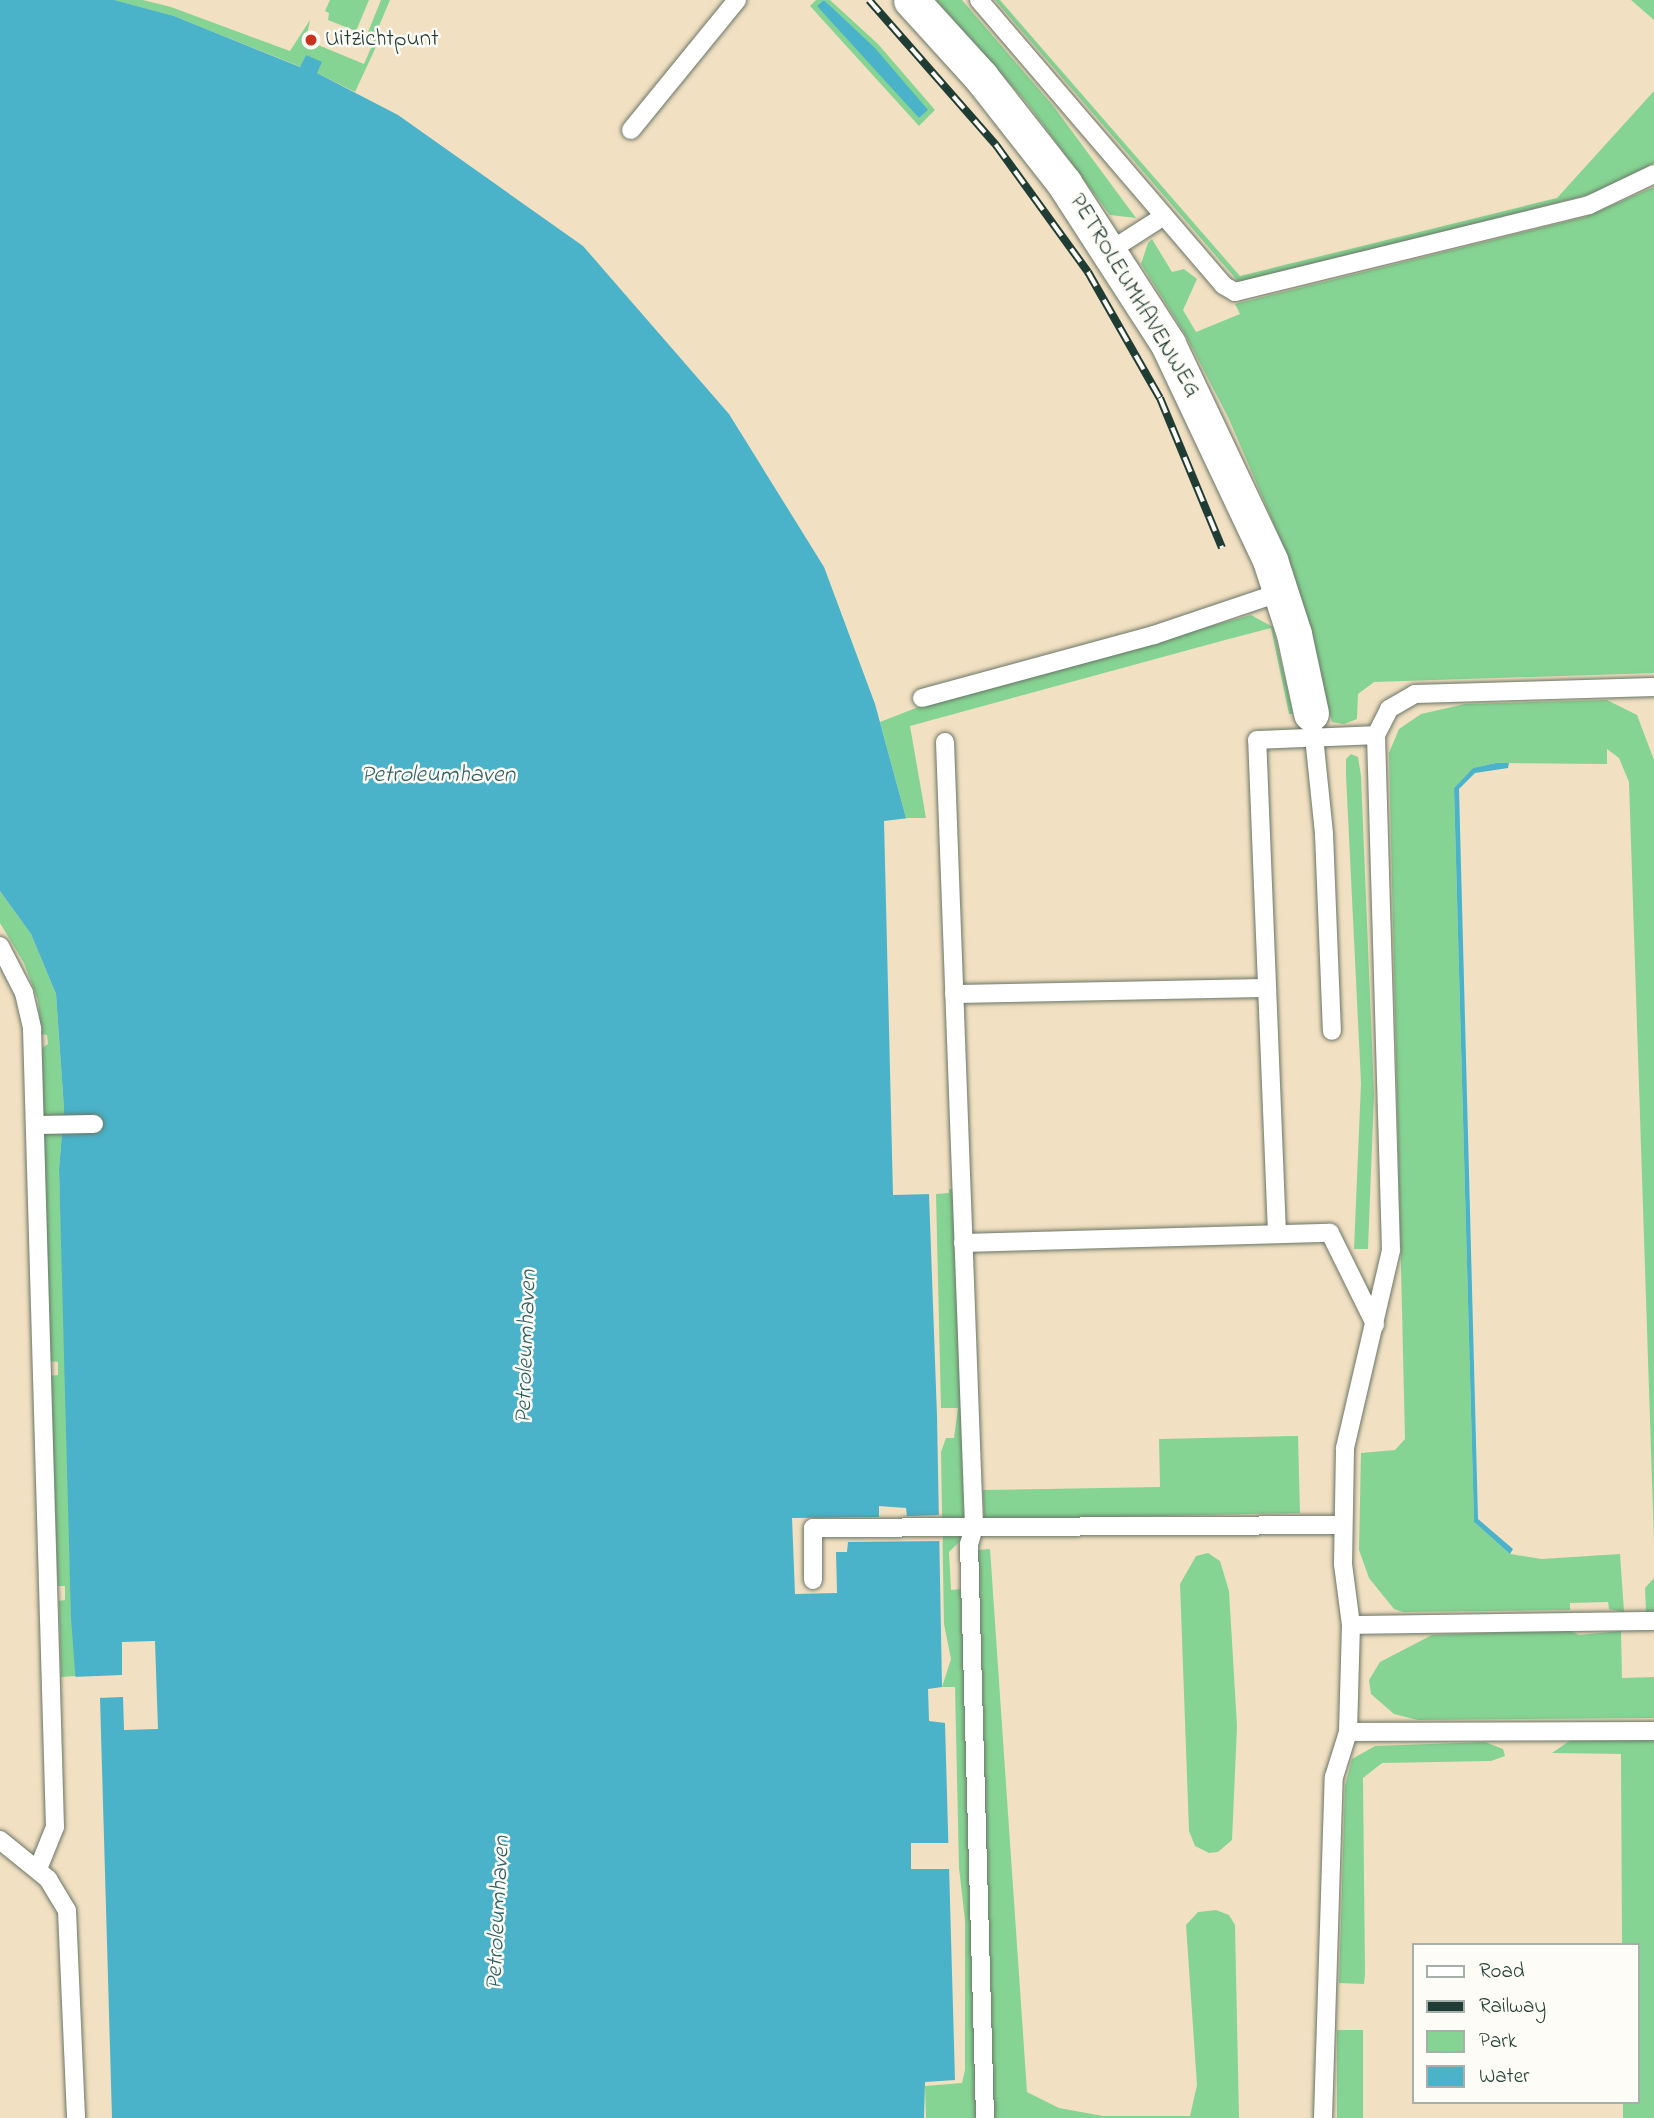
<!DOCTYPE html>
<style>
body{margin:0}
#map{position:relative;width:1654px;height:2118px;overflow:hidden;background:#f2e0c2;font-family:"Indie Flower",sans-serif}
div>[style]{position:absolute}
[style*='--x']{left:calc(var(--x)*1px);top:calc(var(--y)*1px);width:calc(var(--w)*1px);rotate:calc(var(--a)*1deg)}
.green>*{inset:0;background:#86d493;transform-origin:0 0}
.water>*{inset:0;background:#4ab2c9}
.pier>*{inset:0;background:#f2e0c2;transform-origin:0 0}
.roads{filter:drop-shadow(0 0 2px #697666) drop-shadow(0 0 2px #697666)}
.lane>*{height:18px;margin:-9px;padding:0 9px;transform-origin:9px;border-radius:9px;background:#fff}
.street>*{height:35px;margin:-17.5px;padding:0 17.5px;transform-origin:17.5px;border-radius:17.5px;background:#fff}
.rail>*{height:8px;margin-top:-4px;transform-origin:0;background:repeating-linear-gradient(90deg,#fdfcf7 0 16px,#1f3d34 0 32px);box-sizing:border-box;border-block:2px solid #1f3d34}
.dots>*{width:19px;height:19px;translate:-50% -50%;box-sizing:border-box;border:4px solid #fdfcf7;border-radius:50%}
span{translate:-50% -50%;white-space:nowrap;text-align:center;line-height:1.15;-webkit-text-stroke:5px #fdfcf7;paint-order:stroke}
.poi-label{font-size:23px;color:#1f3d34}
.left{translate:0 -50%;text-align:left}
.street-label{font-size:23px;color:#1f3d34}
.water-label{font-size:24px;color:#2c6061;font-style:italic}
.legend{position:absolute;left:1412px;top:1943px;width:228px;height:161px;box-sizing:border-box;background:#fdfcf7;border:2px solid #a4b0a9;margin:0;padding:9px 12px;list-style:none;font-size:21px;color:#1f3d34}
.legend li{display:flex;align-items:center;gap:14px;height:35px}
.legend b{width:35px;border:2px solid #a4b0a9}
</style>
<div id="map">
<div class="green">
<div style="clip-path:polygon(113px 0,143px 0,171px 7px,290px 51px,310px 20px,306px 40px,364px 64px,374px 41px,366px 37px,381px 0,390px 0,376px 33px,381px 36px,355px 92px,317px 73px,306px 55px,301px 67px,174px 16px)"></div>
<div style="clip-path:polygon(330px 0,369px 0,356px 31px,328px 20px,329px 13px,325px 11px)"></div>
<div style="clip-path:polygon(816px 0,823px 0,919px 118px,927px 110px,875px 49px,824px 0,830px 0,878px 44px,935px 110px,919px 126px,810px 6px)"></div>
<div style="clip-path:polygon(936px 0,962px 0,1054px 107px,1136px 218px,1110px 215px,1027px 103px)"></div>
<div style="clip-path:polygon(995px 0,1000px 0,1240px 276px,1557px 198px,1654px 91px,1654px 163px,1599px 192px,1244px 283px,1236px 279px)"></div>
<div style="clip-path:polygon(1631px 0,1654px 0,1654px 20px)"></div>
<div style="clip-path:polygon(1654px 187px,1654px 673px,1374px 682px,1358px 694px,1357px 719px,1344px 724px,1332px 722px,1288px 557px,1229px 419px,1185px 334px,1141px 264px,1148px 243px,1152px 239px,1172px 272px,1184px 269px,1197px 279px,1183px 310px,1196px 332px,1240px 314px,1235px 304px,1585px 217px)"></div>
<div style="clip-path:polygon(1251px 615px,1273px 627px,1293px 714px,1289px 714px,1271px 628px,1225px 640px,910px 726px,926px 818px,906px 818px,880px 722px,921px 706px)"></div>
<div style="clip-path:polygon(1607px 700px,1637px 715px,1654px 760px,1654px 1542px,1629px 782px,1619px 758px,1607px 749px,1607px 764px,1496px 763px,1473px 768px,1454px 788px,1474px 1522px,1510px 1554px,1542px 1559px,1620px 1554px,1624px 1612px,1609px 1609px,1608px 1602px,1570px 1603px,1570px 1610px,1403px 1612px,1394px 1609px,1369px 1578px,1359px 1550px,1361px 1453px,1395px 1450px,1405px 1439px,1389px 753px,1399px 729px,1421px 714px,1465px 704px)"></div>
<div style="clip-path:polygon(1351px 754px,1358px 757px,1361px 776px,1374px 1094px,1368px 1249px,1354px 1249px,1361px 1083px,1346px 775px,1346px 759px)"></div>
<div style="clip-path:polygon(0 891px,31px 934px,56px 994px,64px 1109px,59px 1169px,76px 1676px,61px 1677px,59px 1601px,65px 1600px,65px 1586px,58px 1586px,50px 1376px,58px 1375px,58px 1362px,49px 1361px,47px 1297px,42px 1048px,48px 1044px,47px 1035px,41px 1034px,38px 1000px,24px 963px,0 923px)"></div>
<div style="clip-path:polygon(949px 1189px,955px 1189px,964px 1514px,962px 1539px,949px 1552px,951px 1590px,961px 1589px,968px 1720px,976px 2118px,926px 2118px,925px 2086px,962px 2083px,965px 2070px,965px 1920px,959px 1868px,955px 1687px,942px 1687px,951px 1659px,944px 1624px,941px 1452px,946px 1438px,954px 1438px,958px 1408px,941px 1408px,936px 1194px,949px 1193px)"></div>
<div style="clip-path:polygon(1298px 1436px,1300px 1513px,984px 1520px,983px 1490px,1160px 1487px,1159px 1439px)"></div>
<div style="clip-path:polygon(990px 1549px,1027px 2092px,1059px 2108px,1103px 2116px,1190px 2116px,1197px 2085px,1186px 1925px,1198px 1912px,1216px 1910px,1229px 1915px,1235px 1925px,1239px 2118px,993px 2118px,978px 1595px,978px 1550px)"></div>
<div style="clip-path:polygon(1208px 1553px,1220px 1561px,1229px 1591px,1237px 1726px,1232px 1840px,1218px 1852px,1209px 1853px,1195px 1846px,1189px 1831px,1180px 1584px,1196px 1556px)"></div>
<div style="clip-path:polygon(1654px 1578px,1654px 1613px,1646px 1612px,1645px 1588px)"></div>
<div style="clip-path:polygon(1569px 1630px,1579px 1635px,1621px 1631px,1622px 1678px,1654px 1677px,1654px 1718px,1418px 1720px,1394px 1714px,1371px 1694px,1369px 1680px,1380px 1662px,1432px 1635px)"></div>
<div style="clip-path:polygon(1654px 1738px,1654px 2118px,1623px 2118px,1623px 2102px,1638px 2102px,1638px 1945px,1622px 1945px,1621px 1754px,1552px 1753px,1572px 1739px)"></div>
<div style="clip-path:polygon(1485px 1742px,1503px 1749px,1505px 1756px,1491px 1761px,1382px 1763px,1363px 1778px,1365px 1974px,1364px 1984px,1339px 1983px,1345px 1786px,1352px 1759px,1375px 1746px)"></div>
<div style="left:1337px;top:2030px;width:26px;height:88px"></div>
</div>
<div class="water">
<div style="clip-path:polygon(0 0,114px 0,174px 16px,300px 67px,306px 55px,322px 62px,317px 73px,398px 115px,583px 246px,729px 414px,824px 567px,875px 704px,906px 818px,929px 1194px,937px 1416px,942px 1687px,928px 1689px,929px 1721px,945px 1723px,955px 2080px,925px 2082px,924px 2118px,112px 2118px,100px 1698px,77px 1698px,71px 1618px,59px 1169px,64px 1109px,56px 994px,31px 934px,0 891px)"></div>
<div style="clip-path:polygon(824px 0,875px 48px,928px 110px,919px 118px,817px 6px)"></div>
<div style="clip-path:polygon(1496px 763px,1509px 763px,1508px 768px,1475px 773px,1459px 789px,1478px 1519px,1513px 1549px,1510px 1554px,1474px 1522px,1454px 788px,1473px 768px)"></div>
</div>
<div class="pier">
<div style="clip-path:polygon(909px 818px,933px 1194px,893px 1195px,884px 821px)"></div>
<div style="clip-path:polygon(879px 1506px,906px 1508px,907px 1516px,942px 1515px,943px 1541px,848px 1542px,847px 1552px,836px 1552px,837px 1593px,795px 1594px,792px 1518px,879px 1517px)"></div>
<div style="clip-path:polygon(155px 1641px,158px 1729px,124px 1730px,123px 1697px,74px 1699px,72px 1677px,122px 1675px,122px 1642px)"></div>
<div style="left:911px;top:1843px;width:40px;height:26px"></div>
</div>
<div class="roads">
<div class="lane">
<div style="--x:979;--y:0;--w:375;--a:49.4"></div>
<div style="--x:1223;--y:285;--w:14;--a:30"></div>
<div style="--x:1235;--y:292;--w:365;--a:-13.8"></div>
<div style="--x:1589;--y:205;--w:72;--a:-25.5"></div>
<div style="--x:631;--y:130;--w:168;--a:-50.8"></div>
<div style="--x:1111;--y:250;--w:63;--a:-32.7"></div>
<div style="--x:922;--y:698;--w:240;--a:-15.2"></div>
<div style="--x:1154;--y:635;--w:134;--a:-18.7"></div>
<div style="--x:1313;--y:727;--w:108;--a:84.1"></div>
<div style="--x:1324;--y:834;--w:197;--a:87.7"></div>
<div style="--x:945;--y:742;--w:786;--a:87.88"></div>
<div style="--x:974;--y:1527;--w:18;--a:106"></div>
<div style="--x:969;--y:1544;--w:574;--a:88.4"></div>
<div style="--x:0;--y:946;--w:53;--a:62.9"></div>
<div style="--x:24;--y:993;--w:37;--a:77"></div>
<div style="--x:32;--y:1029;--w:798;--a:88.35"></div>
<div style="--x:55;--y:1827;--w:45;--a:112"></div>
<div style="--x:954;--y:994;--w:313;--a:-1.1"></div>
<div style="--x:35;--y:1125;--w:59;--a:-1"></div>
<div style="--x:1277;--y:1234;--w:494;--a:-92.3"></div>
<div style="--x:1257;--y:740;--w:119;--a:-2.4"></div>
<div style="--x:963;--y:1243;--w:367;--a:-1.6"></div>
<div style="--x:1330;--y:1233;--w:102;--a:63.7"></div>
<div style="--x:813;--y:1580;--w:52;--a:-90"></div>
<div style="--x:813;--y:1528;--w:530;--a:-0.32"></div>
<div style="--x:1351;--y:1625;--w:303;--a:-0.8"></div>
<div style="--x:1348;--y:1732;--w:306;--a:-0.2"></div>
<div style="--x:0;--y:1840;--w:62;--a:39.1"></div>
<div style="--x:48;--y:1879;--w:37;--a:59"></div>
<div style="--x:67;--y:1911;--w:207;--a:87.5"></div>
<div style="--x:1323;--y:2118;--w:341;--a:-88.2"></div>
<div style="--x:1334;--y:1777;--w:47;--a:-72.7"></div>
<div style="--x:1348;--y:1732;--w:107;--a:-88.4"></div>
<div style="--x:1351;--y:1625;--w:62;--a:-97.5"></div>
<div style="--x:1343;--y:1564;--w:116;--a:-89"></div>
<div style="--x:1345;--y:1448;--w:203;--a:-76.9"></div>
<div style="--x:1391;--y:1250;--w:515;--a:-91.67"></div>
<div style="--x:1376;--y:735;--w:29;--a:-63"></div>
<div style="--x:1389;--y:709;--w:30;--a:-30"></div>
<div style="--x:1415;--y:694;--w:239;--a:-1.7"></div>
</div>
<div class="street">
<div style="--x:911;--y:0;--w:104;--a:47.7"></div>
<div style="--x:981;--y:77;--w:135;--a:51.9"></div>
<div style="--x:1064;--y:183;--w:192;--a:57.1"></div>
<div style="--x:1168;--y:344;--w:239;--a:64.7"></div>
<div style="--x:1270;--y:560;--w:78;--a:72"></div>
<div style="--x:1294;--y:634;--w:81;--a:77.9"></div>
</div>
</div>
<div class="rail">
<div style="--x:869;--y:0;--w:193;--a:48.8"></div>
<div style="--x:996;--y:145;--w:157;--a:54.1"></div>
<div style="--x:1088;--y:272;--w:145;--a:60.3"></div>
<div style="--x:1160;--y:398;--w:162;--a:67.5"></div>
</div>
<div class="dots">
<div style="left:311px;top:40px;background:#c8321e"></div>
</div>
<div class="poi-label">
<span class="left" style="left:325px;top:40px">Uitzichtpunt</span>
</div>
<div class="street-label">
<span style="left:1134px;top:296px;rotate:59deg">PETROLEUMHAVENWEG</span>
</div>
<div class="water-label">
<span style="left:438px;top:776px">Petroleumhaven</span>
<span style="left:527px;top:1347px;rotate:-88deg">Petroleumhaven</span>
<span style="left:499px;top:1913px;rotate:-87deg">Petroleumhaven</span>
</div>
<ul class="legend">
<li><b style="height:9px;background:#fff"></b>Road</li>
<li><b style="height:9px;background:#1f3d34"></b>Railway</li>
<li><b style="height:19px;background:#86d493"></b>Park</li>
<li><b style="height:19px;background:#4ab2c9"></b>Water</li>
</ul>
</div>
